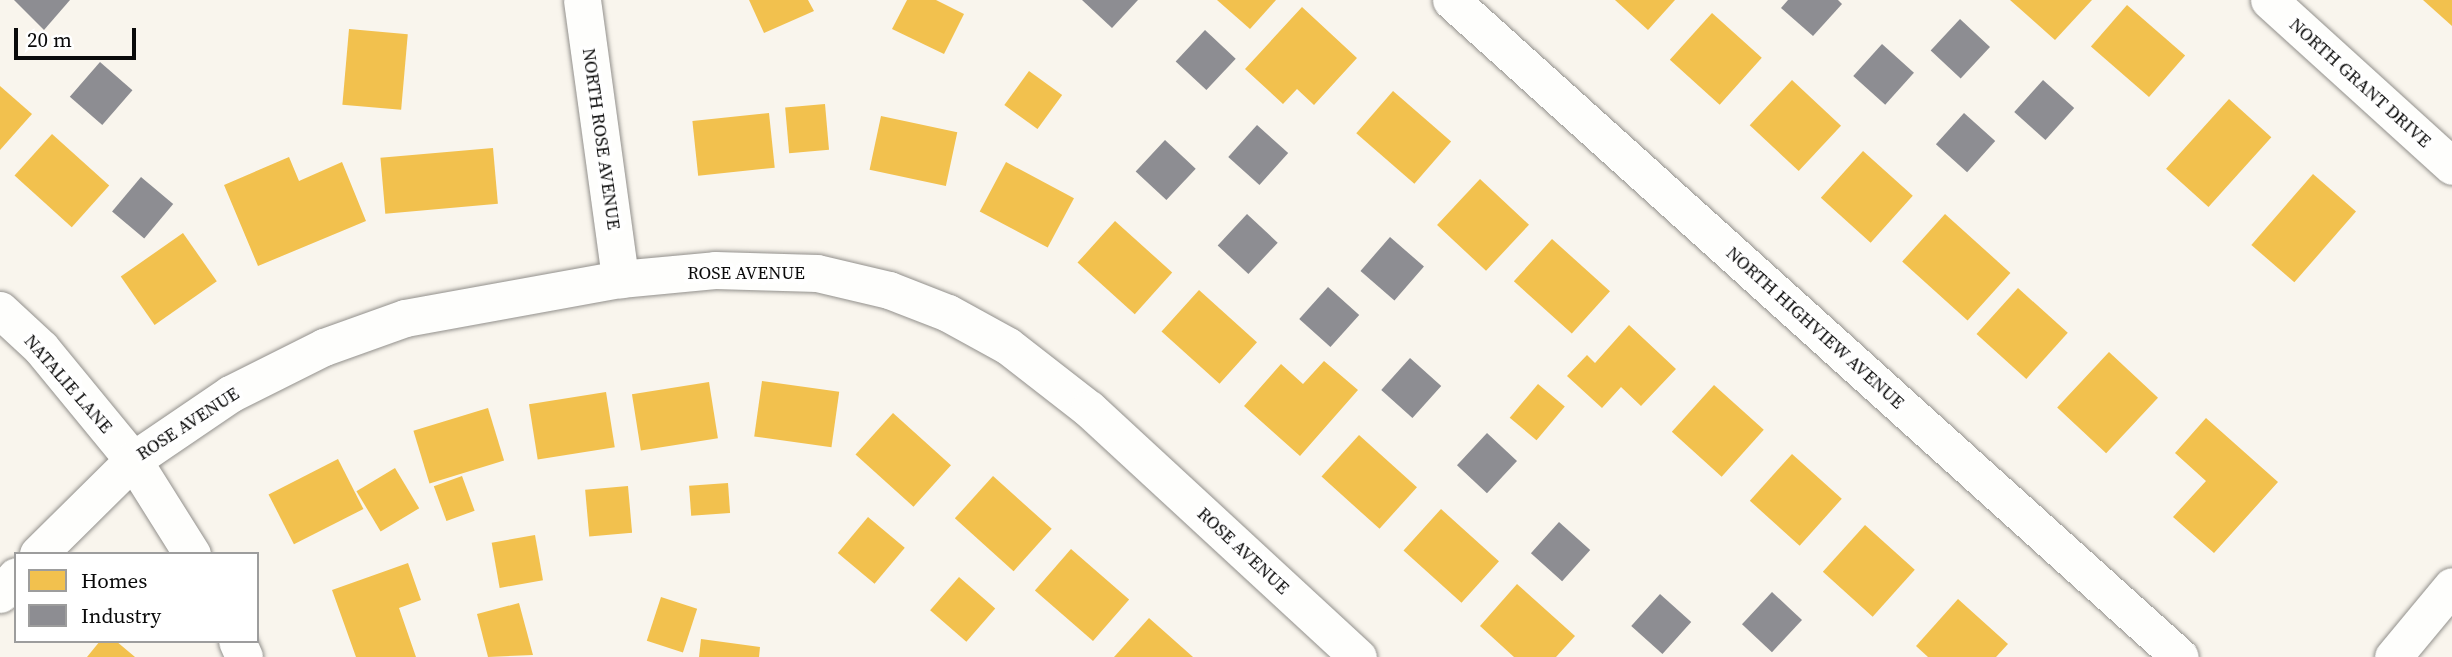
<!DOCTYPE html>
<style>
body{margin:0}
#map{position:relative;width:2452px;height:657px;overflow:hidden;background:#f9f5ed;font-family:"Source Serif 4",serif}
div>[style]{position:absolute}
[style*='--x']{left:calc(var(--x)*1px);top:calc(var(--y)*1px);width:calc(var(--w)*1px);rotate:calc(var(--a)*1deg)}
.homes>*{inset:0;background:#f2c14e;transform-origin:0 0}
.industry>*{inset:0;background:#8d8d92;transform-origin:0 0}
.roads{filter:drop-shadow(0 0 2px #92908c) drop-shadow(0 0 2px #92908c)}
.street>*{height:37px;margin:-18.5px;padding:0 18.5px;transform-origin:18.5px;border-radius:18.5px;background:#fefefc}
span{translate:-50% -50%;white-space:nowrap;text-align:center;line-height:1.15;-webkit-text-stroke:7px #fff;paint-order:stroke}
.street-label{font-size:18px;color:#0a0a0a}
.legend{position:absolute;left:14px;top:552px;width:245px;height:91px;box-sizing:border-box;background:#fff;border:2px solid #9d9d9d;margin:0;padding:9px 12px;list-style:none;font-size:21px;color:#0a0a0a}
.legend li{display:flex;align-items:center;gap:14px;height:35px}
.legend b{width:35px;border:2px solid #9d9d9d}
.scale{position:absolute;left:14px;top:28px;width:122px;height:32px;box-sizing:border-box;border:4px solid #0a0a0a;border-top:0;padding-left:9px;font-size:21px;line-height:24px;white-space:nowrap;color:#0a0a0a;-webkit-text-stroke:5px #fff;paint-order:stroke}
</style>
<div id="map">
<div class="homes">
<div style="clip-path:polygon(749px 0,808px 0,814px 11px,764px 33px)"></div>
<div style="clip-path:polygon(907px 0,936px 0,964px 14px,944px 54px,892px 29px)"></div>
<div style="clip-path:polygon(1217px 0,1276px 0,1250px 29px)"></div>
<div style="clip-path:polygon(1615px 0,1675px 0,1648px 30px)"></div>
<div style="clip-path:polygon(2010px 0,2092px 0,2055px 40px)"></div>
<div style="clip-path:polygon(2423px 0,2452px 0,2452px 26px)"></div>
<div style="left:2127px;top:5px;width:77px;height:55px;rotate:41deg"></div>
<div style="clip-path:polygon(1302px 7px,1357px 58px,1314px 105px,1297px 89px,1283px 104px,1245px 69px)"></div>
<div style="left:1712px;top:13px;width:67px;height:63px;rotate:42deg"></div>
<div style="left:349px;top:29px;width:59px;height:76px;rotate:5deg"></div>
<div style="left:1029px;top:71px;width:41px;height:42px;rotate:36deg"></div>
<div style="left:1792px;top:80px;width:67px;height:62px;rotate:43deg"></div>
<div style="clip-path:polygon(0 86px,32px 114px,0 150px)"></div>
<div style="left:1393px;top:91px;width:77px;height:56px;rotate:41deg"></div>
<div style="left:2229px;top:99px;width:57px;height:94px;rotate:42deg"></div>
<div style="left:825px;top:104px;width:46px;height:40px;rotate:85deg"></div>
<div style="left:769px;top:113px;width:55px;height:77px;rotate:84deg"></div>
<div style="left:881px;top:116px;width:78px;height:55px;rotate:12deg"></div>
<div style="left:52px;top:134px;width:77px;height:56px;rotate:42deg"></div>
<div style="left:493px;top:148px;width:56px;height:113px;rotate:85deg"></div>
<div style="left:1863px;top:151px;width:67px;height:63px;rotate:42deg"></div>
<div style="clip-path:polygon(289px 157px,299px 181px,342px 162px,366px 221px,258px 266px,224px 185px)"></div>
<div style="left:1006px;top:162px;width:77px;height:56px;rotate:28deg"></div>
<div style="left:2313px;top:174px;width:57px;height:94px;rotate:41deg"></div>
<div style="left:1480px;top:179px;width:67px;height:63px;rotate:43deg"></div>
<div style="left:1945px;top:214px;width:88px;height:64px;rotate:42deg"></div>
<div style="left:1115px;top:221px;width:77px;height:56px;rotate:42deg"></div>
<div style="left:183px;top:233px;width:59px;height:76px;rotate:55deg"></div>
<div style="left:1552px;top:239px;width:78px;height:57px;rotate:42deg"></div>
<div style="left:2018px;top:288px;width:67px;height:62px;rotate:42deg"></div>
<div style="left:1199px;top:290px;width:78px;height:56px;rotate:42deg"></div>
<div style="clip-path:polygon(1629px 325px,1676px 369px,1641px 406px,1621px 387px,1602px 408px,1567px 376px,1587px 355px,1595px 363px)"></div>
<div style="left:2109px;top:352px;width:67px;height:76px;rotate:43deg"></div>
<div style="clip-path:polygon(1324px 361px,1358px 390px,1300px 456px,1244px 406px,1281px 364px,1303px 384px)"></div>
<div style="left:762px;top:381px;width:78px;height:56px;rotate:8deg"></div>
<div style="left:709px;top:382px;width:57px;height:78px;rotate:81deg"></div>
<div style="left:1538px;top:384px;width:35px;height:44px;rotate:40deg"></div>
<div style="left:1714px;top:385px;width:67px;height:63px;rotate:42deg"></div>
<div style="left:606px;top:392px;width:56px;height:78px;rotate:81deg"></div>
<div style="left:488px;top:408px;width:55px;height:78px;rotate:73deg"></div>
<div style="left:893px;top:413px;width:78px;height:56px;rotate:42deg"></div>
<div style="clip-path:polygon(2206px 418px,2278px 482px,2214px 553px,2173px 517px,2206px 481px,2175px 453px)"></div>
<div style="left:1359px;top:435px;width:78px;height:56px;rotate:42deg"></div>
<div style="left:1792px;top:454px;width:67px;height:63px;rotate:42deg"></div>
<div style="left:338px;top:459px;width:56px;height:78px;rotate:63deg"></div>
<div style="left:395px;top:468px;width:47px;height:45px;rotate:59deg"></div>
<div style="left:462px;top:476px;width:37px;height:30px;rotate:70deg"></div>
<div style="left:993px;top:476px;width:79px;height:57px;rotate:42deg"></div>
<div style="left:728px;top:483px;width:30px;height:39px;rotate:86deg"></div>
<div style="left:628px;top:486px;width:47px;height:43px;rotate:85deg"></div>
<div style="left:1441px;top:509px;width:78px;height:56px;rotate:42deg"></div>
<div style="left:868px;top:517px;width:48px;height:47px;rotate:40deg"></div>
<div style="left:1865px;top:525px;width:67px;height:63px;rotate:42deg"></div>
<div style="left:535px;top:535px;width:46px;height:44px;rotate:80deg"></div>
<div style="left:1071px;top:549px;width:77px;height:55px;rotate:41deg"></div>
<div style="clip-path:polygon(408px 563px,421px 600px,399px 608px,416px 657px,356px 657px,332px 590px)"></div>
<div style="left:959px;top:577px;width:48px;height:44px;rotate:41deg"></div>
<div style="clip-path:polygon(1517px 584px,1575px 636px,1556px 657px,1514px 657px,1480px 626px)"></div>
<div style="left:661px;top:597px;width:38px;height:46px;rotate:18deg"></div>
<div style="clip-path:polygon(1958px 599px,2008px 644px,1996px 657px,1928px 657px,1916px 646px)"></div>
<div style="clip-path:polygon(519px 603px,533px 655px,488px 657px,477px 614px)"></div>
<div style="clip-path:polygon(1149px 618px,1193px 657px,1114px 657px)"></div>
<div style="clip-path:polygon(701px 639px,760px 647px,759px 657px,699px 657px)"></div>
<div style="clip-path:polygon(100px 641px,116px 641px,135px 657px,87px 657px)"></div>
</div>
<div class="industry">
<div style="clip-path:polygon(14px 0,70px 0,44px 30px)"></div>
<div style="clip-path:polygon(1082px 0,1138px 0,1112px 28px)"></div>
<div style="clip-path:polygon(1788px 0,1838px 0,1842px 4px,1813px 36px,1781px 8px)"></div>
<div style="left:1960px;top:19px;width:41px;height:43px;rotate:43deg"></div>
<div style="left:1205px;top:30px;width:42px;height:43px;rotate:43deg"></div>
<div style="left:1882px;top:44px;width:43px;height:43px;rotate:42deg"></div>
<div style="left:100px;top:62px;width:43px;height:46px;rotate:41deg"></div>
<div style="left:2043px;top:80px;width:42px;height:43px;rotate:42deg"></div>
<div style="left:1964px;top:113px;width:42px;height:42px;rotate:42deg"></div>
<div style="left:1257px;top:125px;width:42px;height:43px;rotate:42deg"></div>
<div style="left:1165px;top:140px;width:42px;height:43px;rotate:43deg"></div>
<div style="left:141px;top:177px;width:42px;height:45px;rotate:40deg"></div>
<div style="left:1247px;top:214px;width:42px;height:43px;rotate:43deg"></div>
<div style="left:1390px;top:237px;width:45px;height:45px;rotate:41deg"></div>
<div style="left:1328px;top:287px;width:42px;height:43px;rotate:42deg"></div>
<div style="left:1410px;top:358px;width:42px;height:43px;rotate:42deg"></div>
<div style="left:1487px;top:433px;width:41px;height:44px;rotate:43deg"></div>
<div style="left:1559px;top:522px;width:42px;height:42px;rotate:42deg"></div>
<div style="left:1772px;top:592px;width:41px;height:44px;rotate:43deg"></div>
<div style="left:1660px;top:594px;width:42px;height:43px;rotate:42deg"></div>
</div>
<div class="roads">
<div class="street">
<div style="--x:582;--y:0;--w:282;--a:82.2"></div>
<div style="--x:1451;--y:0;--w:981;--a:42.03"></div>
<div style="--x:2269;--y:0;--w:247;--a:42.2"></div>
<div style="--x:0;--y:310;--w:56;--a:42.8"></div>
<div style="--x:41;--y:348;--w:145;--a:50.6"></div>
<div style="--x:133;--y:460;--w:111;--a:57.9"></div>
<div style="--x:38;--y:554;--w:134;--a:-44.7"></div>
<div style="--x:133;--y:460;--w:117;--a:-34.2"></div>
<div style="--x:230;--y:394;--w:105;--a:-26.6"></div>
<div style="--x:324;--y:347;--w:86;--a:-19.7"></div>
<div style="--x:405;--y:318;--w:219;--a:-10.3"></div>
<div style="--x:620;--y:279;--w:95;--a:-5.4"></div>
<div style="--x:715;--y:270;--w:102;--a:1.7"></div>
<div style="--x:817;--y:273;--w:74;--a:13.3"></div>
<div style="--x:889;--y:290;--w:63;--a:21.3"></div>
<div style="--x:948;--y:313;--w:68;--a:28.8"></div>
<div style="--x:1008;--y:346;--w:103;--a:37.9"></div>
<div style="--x:1089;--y:409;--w:366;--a:42.7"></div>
<div style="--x:0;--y:594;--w:24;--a:-48"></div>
<div style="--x:237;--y:641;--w:17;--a:66"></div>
<div style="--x:2393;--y:657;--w:92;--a:-50.3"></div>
</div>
</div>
<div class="street-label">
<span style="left:2360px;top:83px;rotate:42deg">NORTH GRANT DRIVE</span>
<span style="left:601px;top:139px;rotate:82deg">NORTH ROSE AVENUE</span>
<span style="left:746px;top:273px">ROSE AVENUE</span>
<span style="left:1815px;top:328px;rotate:42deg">NORTH HIGHVIEW AVENUE</span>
<span style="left:68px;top:384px;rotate:49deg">NATALIE LANE</span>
<span style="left:188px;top:424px;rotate:-33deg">ROSE AVENUE</span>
<span style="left:1243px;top:551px;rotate:43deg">ROSE AVENUE</span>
</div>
<ul class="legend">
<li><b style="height:19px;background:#f2c14e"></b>Homes</li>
<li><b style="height:19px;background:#8d8d92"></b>Industry</li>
</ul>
<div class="scale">20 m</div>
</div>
